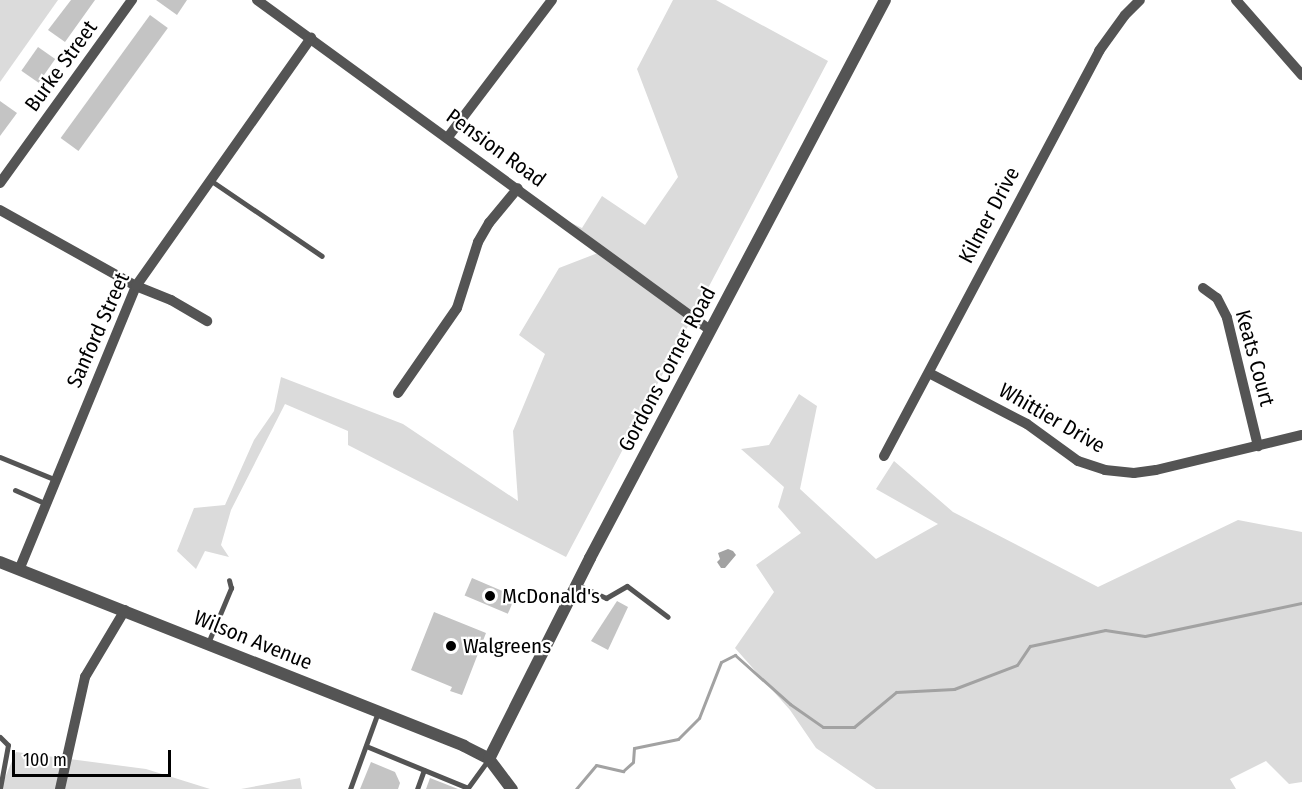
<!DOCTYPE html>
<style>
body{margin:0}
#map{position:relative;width:1302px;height:789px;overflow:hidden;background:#fff;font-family:"Fira Sans Condensed",sans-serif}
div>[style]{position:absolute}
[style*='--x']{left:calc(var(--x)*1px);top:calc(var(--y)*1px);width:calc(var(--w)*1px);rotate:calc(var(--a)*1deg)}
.green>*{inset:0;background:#dbdbdb}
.water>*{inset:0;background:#a2a2a2}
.stream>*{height:3px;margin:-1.5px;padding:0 1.5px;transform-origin:1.5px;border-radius:1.5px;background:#a2a2a2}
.building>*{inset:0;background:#c4c4c4;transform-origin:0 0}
.service>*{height:5px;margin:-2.5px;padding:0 2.5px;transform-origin:2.5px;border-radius:2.5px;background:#545454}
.minor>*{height:10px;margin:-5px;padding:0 5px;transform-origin:5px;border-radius:5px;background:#545454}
.tertiary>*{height:12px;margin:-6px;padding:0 6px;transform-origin:6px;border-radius:6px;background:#545454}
.dots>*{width:16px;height:16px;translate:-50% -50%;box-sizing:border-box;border:3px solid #fff;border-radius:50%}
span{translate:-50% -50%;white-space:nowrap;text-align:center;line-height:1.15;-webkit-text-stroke:4.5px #fff;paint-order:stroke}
.street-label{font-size:21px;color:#000}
.poi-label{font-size:21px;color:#000}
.left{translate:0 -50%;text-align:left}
.scale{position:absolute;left:12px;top:750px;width:159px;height:27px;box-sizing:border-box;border:3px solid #000;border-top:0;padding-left:8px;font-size:18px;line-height:21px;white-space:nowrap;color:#000;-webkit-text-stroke:4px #fff;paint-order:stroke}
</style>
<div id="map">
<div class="green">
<div style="clip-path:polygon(0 0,58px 0,0 82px)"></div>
<div style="clip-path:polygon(673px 0,716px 0,828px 61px,566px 557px,348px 445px,348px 431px,285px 404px,231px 510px,221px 545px,229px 557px,205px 551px,196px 569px,177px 551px,194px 508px,225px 505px,254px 440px,274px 411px,281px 377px,403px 424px,518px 501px,513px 431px,545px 354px,519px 335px,559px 268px,603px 251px,567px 221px,582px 228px,602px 196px,645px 225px,678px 177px,637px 69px)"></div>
<div style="clip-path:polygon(799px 394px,817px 406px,800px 489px,876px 559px,938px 524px,876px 489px,894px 461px,953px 512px,1098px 587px,1238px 520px,1302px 532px,1302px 782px,1289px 784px,1266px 761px,1230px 779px,1236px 789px,876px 789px,816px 748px,790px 710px,735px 648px,774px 592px,756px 565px,801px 533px,778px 507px,784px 487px,741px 449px,769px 445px)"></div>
<div style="clip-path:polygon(16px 752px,146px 769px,210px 789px,0 789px)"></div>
<div style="clip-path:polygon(300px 778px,302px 789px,241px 789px)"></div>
</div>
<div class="water">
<div style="clip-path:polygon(728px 549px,733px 551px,736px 555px,725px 568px,721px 568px,717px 562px,720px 559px,718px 553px)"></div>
</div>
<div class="stream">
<div style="--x:576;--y:789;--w:31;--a:-50"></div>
<div style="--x:596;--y:765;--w:28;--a:13"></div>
<div style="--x:623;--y:771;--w:13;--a:-42"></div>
<div style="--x:633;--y:762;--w:14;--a:-86"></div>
<div style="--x:634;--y:748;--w:45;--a:-11.6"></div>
<div style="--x:678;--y:739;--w:30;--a:-45"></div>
<div style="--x:699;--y:718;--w:60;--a:-68.6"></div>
<div style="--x:721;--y:662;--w:16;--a:-27"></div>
<div style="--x:735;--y:655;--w:74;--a:41.7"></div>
<div style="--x:790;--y:704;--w:40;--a:34.9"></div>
<div style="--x:823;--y:727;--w:31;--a:0"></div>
<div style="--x:854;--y:727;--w:55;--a:-39.8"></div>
<div style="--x:896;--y:692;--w:58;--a:-3"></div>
<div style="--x:954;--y:689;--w:67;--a:-20.9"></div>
<div style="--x:1017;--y:665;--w:23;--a:-56"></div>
<div style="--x:1030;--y:646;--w:77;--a:-12"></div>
<div style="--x:1105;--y:630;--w:40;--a:8.5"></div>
<div style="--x:1145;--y:636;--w:160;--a:-11.9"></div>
</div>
<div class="building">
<div style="clip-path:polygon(71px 0,95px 0,65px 42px,48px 30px)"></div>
<div style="clip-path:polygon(156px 0,187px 0,177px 15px)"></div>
<div style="left:150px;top:15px;width:22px;height:152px;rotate:36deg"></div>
<div style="left:38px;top:47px;width:21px;height:29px;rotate:35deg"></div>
<div style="clip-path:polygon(0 101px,17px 113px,0 136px)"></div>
<div style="left:472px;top:578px;width:47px;height:19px;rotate:23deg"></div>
<div style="clip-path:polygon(617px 601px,628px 607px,608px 650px,591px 641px)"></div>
<div style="clip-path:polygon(434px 612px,486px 633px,462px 695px,450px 691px,452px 687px,411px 670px)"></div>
<div style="clip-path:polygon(371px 762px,395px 772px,400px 783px,398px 789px,360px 789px)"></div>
<div style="clip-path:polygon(430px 778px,458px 789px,426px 789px)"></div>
</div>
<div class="service">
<div style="--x:210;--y:180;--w:135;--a:34.2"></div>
<div style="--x:0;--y:457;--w:61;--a:22.3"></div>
<div style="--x:15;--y:490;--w:34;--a:24"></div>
<div style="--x:578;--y:585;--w:31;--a:25"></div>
<div style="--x:606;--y:598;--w:24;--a:-30"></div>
<div style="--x:627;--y:586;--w:51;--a:37.1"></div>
<div style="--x:208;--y:643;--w:60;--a:-67.3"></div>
<div style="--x:231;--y:588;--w:8;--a:-104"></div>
<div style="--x:0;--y:737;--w:11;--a:45"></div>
<div style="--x:8;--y:745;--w:44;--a:100.5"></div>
<div style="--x:366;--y:746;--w:110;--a:22.4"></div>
<div style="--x:350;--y:789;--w:82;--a:-70"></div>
<div style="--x:417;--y:789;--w:20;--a:-70"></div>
<div style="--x:467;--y:789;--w:37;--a:-54"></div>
</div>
<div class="minor">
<div style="--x:257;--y:0;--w:560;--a:36.07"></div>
<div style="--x:1236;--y:0;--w:100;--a:48.7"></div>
<div style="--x:448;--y:137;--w:172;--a:-52.8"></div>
<div style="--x:0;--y:183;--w:226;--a:-54.2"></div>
<div style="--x:0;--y:210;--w:156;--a:29.2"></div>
<div style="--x:136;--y:286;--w:38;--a:22"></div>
<div style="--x:171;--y:300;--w:42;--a:30.3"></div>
<div style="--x:1203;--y:288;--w:17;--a:36"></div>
<div style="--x:1217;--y:298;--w:22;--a:63"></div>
<div style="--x:1227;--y:318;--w:132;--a:76.4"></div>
<div style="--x:929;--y:373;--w:110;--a:27.5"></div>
<div style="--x:1027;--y:424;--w:63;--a:36"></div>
<div style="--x:1078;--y:461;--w:28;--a:18"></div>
<div style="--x:1105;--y:470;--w:29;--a:6"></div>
<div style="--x:1134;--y:473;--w:22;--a:-8"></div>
<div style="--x:1156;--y:470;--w:150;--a:-13.5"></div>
<div style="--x:398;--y:393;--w:103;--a:-55.2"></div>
<div style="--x:457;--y:308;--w:69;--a:-72.3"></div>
<div style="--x:478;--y:242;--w:22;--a:-60"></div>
<div style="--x:489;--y:223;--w:45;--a:-50.4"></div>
<div style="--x:884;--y:456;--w:459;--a:-62"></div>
<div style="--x:1099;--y:51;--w:44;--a:-54.2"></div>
<div style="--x:1125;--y:15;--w:21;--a:-45"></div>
<div style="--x:19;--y:570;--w:307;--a:-67.6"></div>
<div style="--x:136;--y:286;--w:304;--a:-54.8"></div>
<div style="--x:60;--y:789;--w:115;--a:-77.4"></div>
<div style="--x:85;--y:677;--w:78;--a:-59.2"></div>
</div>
<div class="tertiary">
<div style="--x:0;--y:562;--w:499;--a:21.6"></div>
<div style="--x:464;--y:746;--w:28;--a:27"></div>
<div style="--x:489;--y:759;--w:38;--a:53"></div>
<div style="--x:489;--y:759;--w:225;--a:-63.3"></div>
<div style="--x:590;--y:558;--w:631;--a:-62.14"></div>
</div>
<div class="dots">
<div style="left:490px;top:596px;background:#000"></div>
<div style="left:451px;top:646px;background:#000"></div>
</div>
<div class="street-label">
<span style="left:61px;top:66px;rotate:-54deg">Burke Street</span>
<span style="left:496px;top:148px;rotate:36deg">Pension Road</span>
<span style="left:989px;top:215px;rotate:-62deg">Kilmer Drive</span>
<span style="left:98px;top:330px;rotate:-66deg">Sanford Street</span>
<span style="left:1255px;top:358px;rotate:75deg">Keats Court</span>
<span style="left:667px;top:369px;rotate:-62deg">Gordons Corner Road</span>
<span style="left:1052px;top:418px;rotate:30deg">Whittier Drive</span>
<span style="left:253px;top:640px;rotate:22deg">Wilson Avenue</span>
</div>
<div class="poi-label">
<span class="left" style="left:502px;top:596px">McDonald's</span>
<span class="left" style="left:463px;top:646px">Walgreens</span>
</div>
<div class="scale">100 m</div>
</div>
